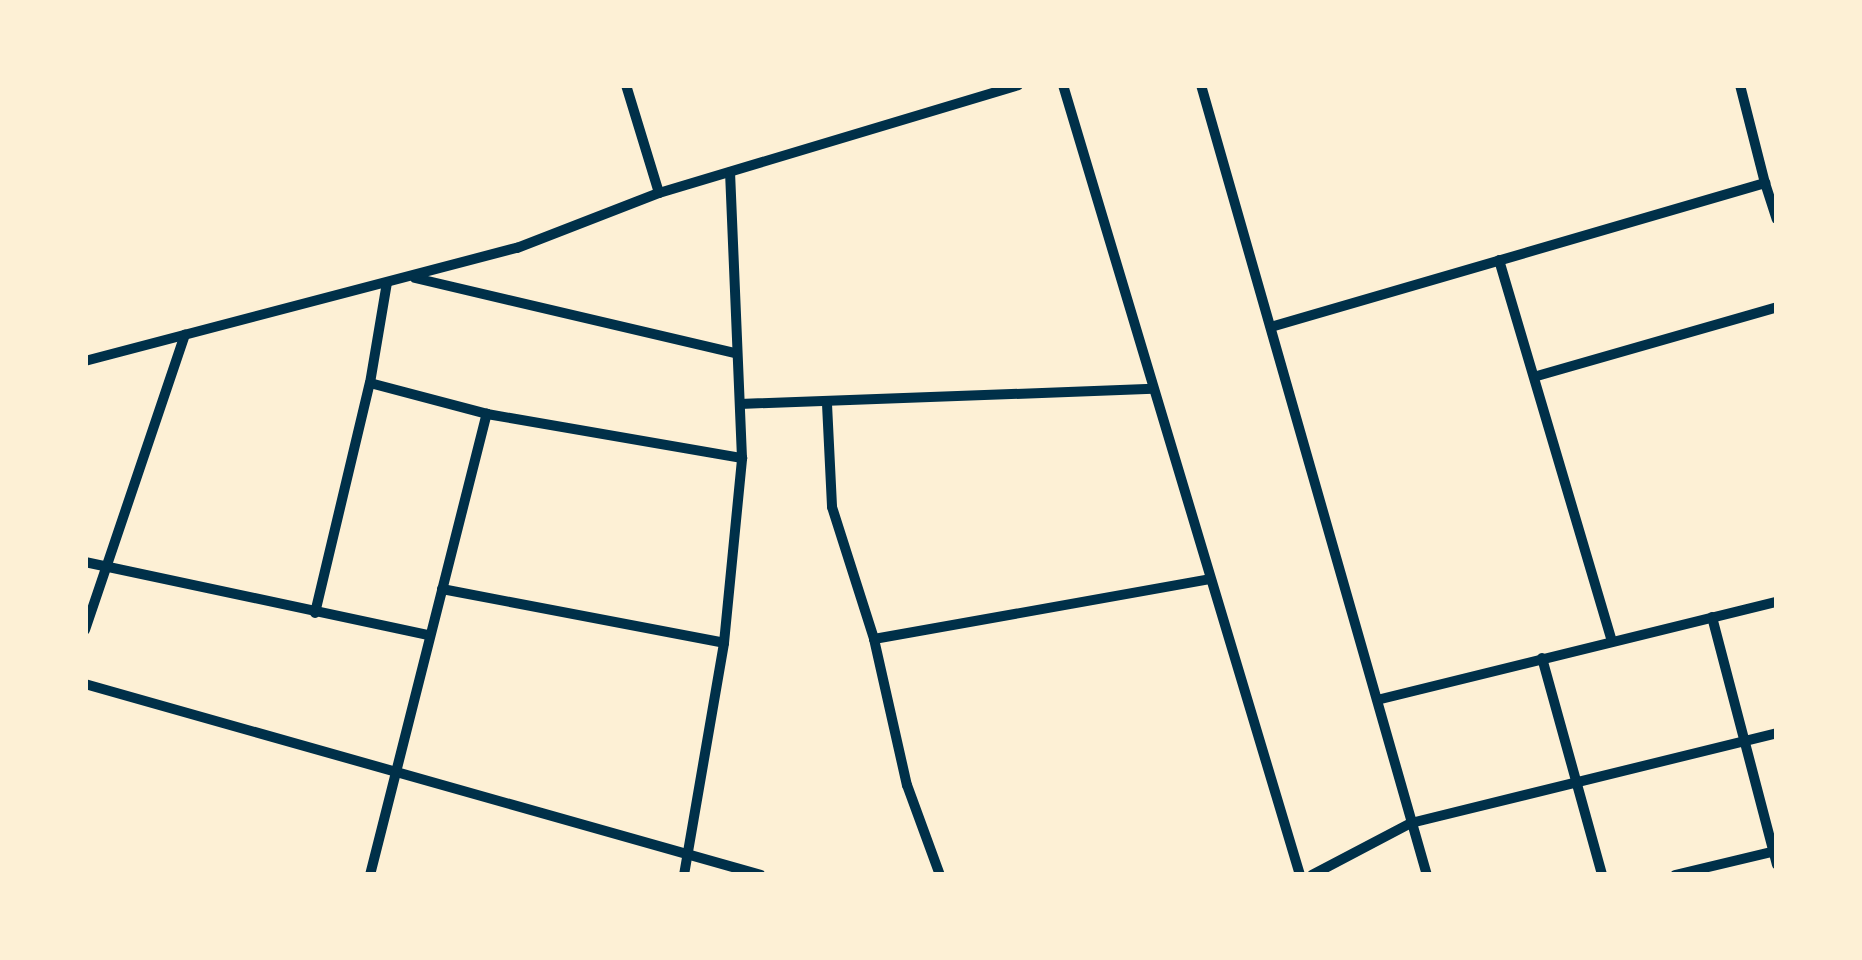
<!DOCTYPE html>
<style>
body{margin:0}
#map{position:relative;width:1862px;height:960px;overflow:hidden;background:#fdf0d5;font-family:Signika,sans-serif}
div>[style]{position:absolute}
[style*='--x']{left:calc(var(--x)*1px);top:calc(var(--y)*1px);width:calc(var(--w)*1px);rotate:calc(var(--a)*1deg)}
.minor>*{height:10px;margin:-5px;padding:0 5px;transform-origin:5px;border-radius:5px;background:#003049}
span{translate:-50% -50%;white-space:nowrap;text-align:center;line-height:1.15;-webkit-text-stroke:10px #fdf0d5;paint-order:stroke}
.frame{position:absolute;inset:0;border:88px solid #fdf0d5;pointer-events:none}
</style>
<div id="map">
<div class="minor">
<div style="--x:626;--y:85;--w:113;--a:73"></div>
<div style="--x:1063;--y:85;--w:825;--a:73.3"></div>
<div style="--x:1201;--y:85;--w:822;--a:74.04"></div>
<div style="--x:1740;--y:85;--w:101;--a:75.7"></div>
<div style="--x:1499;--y:260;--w:398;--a:73.5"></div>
<div style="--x:415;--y:278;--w:330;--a:13.2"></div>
<div style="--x:1271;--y:327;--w:515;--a:-16.25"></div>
<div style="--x:1765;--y:183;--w:38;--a:72"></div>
<div style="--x:85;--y:361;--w:447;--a:-14.7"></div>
<div style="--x:517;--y:248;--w:152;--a:-21.2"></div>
<div style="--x:659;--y:193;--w:375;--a:-16.7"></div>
<div style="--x:1537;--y:376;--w:250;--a:-16"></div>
<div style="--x:370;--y:383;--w:101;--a:-80.4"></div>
<div style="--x:740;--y:404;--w:413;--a:-2.1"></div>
<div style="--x:827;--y:404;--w:103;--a:87.2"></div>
<div style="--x:832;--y:507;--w:139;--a:72.3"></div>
<div style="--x:874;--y:639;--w:150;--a:77.3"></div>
<div style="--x:907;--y:785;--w:96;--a:69.9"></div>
<div style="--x:85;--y:562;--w:350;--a:12"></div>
<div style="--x:442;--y:589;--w:287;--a:10.8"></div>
<div style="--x:315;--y:613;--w:236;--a:-76.6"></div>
<div style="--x:370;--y:383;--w:121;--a:14.8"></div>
<div style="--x:487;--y:414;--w:259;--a:9.8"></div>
<div style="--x:1712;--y:617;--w:256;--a:75.3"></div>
<div style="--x:85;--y:630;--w:312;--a:-71.3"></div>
<div style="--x:874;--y:639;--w:341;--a:-10.1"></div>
<div style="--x:1542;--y:658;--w:225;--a:74.5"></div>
<div style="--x:85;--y:684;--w:702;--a:15.78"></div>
<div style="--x:1381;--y:699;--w:408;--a:-13.8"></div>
<div style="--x:370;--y:875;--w:476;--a:-75.8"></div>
<div style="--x:684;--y:875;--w:235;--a:-80.2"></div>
<div style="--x:724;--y:643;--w:186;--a:-84.4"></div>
<div style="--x:742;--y:458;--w:286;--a:-92.4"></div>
<div style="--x:1312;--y:875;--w:112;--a:-27.7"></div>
<div style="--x:1411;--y:823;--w:377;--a:-13.8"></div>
<div style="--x:1675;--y:875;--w:104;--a:-13.4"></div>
</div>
<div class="frame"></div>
</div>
